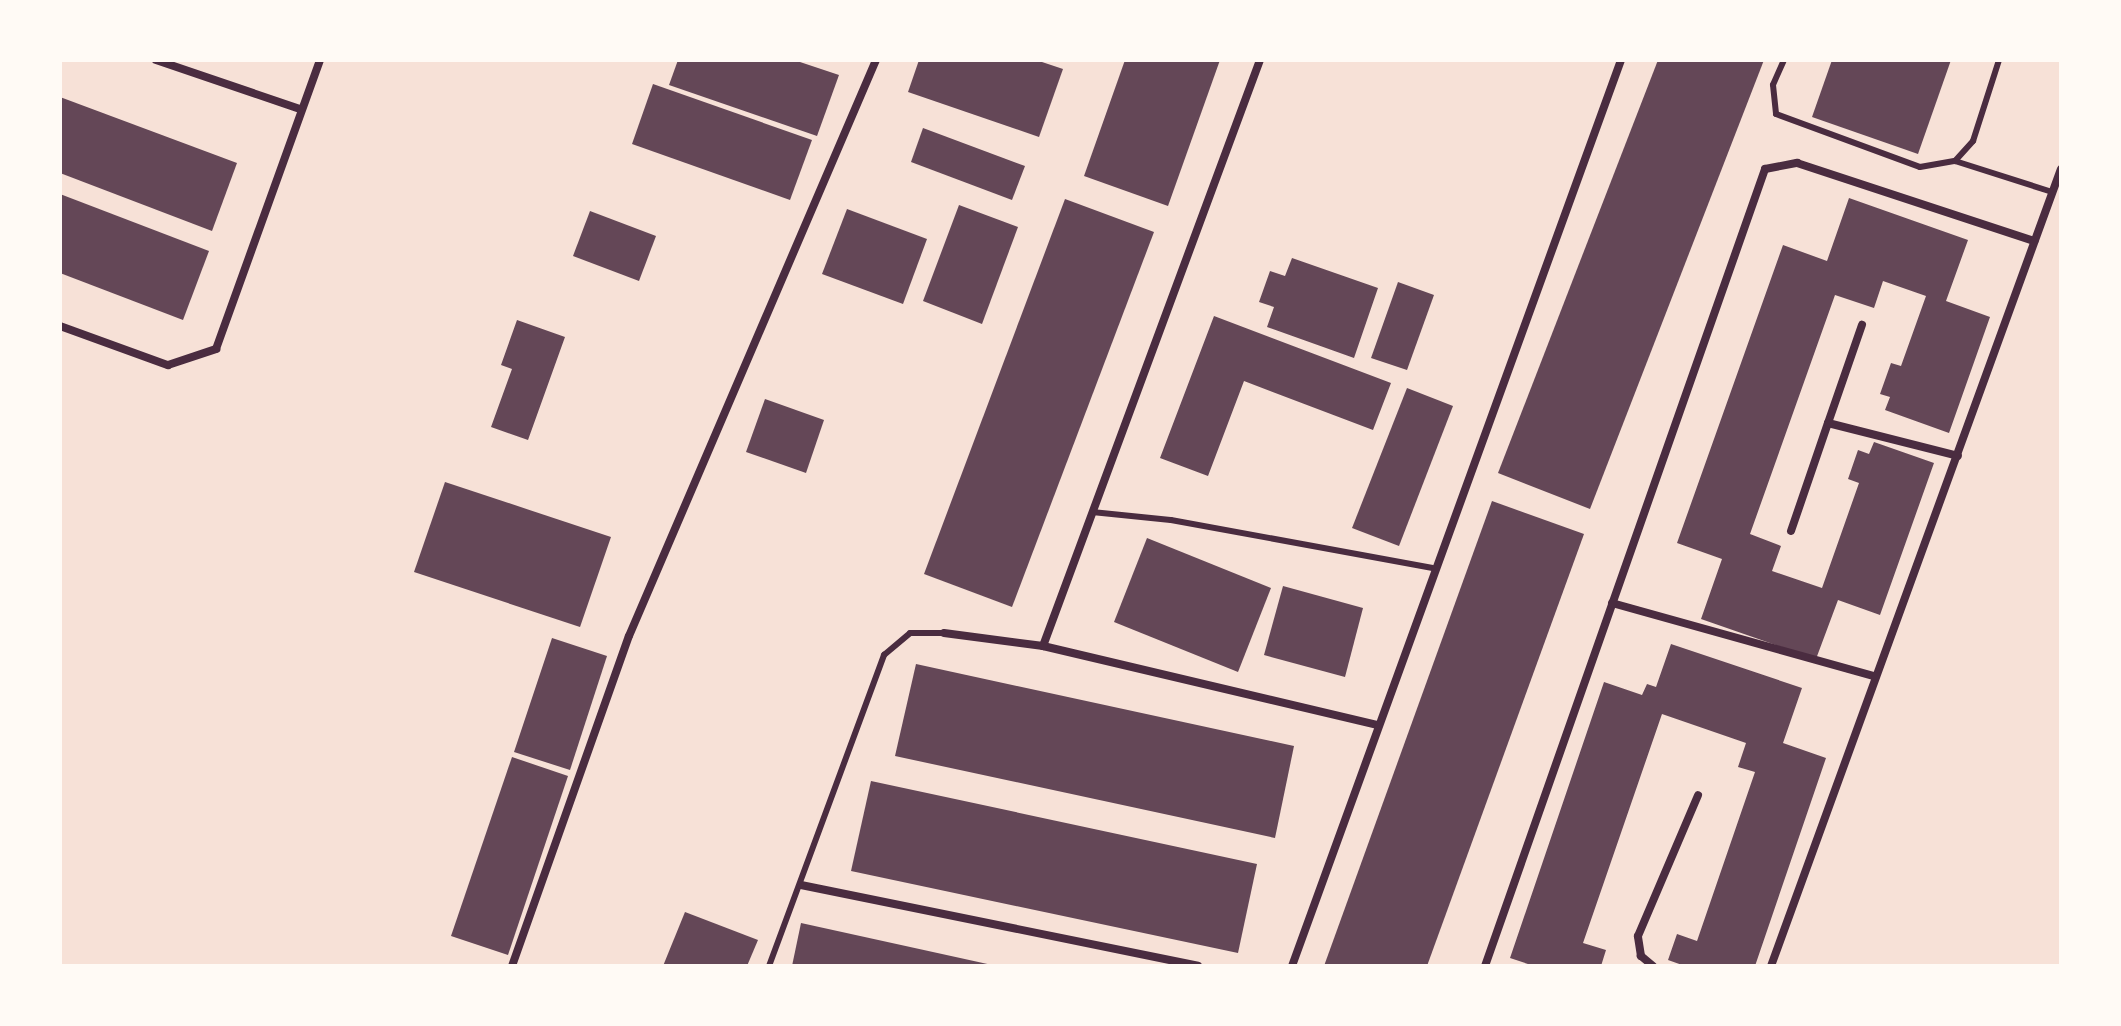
<!DOCTYPE html>
<style>
body{margin:0}
#map{position:relative;width:2121px;height:1026px;overflow:hidden;background:#f7e1d7;font-family:"Zilla Slab",serif}
div>[style]{position:absolute}
.building>*{inset:0;background:#644757}
.service>*{height:6px;margin:-3px;padding:0 3px;transform-origin:3px;border-radius:3px;background:#4a2c40}
.minor>*{height:8px;margin:-4px;padding:0 4px;transform-origin:4px;border-radius:4px;background:#4a2c40}
span{translate:-50% -50%;white-space:nowrap;text-align:center;line-height:1.15;-webkit-text-stroke:8px #fffaf5;paint-order:stroke}
.frame{position:absolute;inset:0;border:62px solid #fffaf5;pointer-events:none}
</style>
<div id="map">
<div class="building">
<div style="clip-path:polygon(678px 60px,794px 60px,839px 75px,817px 136px,669px 85px)"></div>
<div style="clip-path:polygon(919px 60px,1036px 60px,1063px 69px,1039px 137px,908px 92px)"></div>
<div style="clip-path:polygon(1125px 60px,1220px 60px,1168px 206px,1084px 176px)"></div>
<div style="clip-path:polygon(1658px 60px,1764px 60px,1590px 509px,1498px 473px)"></div>
<div style="clip-path:polygon(1832px 60px,1951px 60px,1918px 154px,1812px 117px)"></div>
<div style="clip-path:polygon(653px 84px,812px 140px,790px 200px,632px 144px)"></div>
<div style="clip-path:polygon(60px 97px,237px 163px,212px 231px,60px 173px)"></div>
<div style="clip-path:polygon(923px 128px,1025px 166px,1012px 200px,911px 162px)"></div>
<div style="clip-path:polygon(60px 194px,209px 251px,183px 320px,60px 273px)"></div>
<div style="clip-path:polygon(1849px 198px,1968px 240px,1946px 301px,1990px 317px,1949px 433px,1885px 410px,1890px 397px,1880px 394px,1891px 363px,1901px 366px,1926px 296px,1883px 281px,1874px 308px,1835px 295px,1750px 534px,1781px 546px,1772px 571px,1822px 588px,1859px 483px,1848px 479px,1858px 450px,1869px 454px,1874px 442px,1934px 463px,1880px 615px,1838px 600px,1816px 659px,1701px 619px,1722px 559px,1677px 543px,1783px 245px,1827px 261px)"></div>
<div style="clip-path:polygon(1065px 199px,1154px 232px,1012px 607px,924px 574px)"></div>
<div style="clip-path:polygon(959px 205px,1018px 227px,982px 324px,923px 301px)"></div>
<div style="clip-path:polygon(847px 209px,927px 239px,903px 304px,822px 274px)"></div>
<div style="clip-path:polygon(590px 211px,656px 236px,639px 281px,573px 256px)"></div>
<div style="clip-path:polygon(1292px 258px,1378px 288px,1354px 358px,1267px 327px,1274px 307px,1259px 302px,1270px 271px,1285px 276px)"></div>
<div style="clip-path:polygon(1398px 282px,1434px 295px,1407px 370px,1371px 358px)"></div>
<div style="clip-path:polygon(1214px 316px,1391px 383px,1373px 430px,1244px 381px,1208px 476px,1160px 458px)"></div>
<div style="clip-path:polygon(517px 320px,565px 337px,528px 440px,491px 427px,512px 369px,501px 365px)"></div>
<div style="clip-path:polygon(1407px 388px,1453px 406px,1399px 546px,1352px 528px)"></div>
<div style="clip-path:polygon(765px 399px,824px 420px,806px 473px,746px 452px)"></div>
<div style="clip-path:polygon(445px 482px,611px 537px,580px 627px,414px 572px)"></div>
<div style="clip-path:polygon(1492px 501px,1584px 534px,1427px 966px,1324px 966px)"></div>
<div style="clip-path:polygon(1147px 538px,1271px 588px,1238px 672px,1114px 622px)"></div>
<div style="clip-path:polygon(1283px 586px,1363px 608px,1345px 677px,1264px 655px)"></div>
<div style="clip-path:polygon(552px 638px,607px 656px,570px 770px,514px 752px)"></div>
<div style="clip-path:polygon(1671px 644px,1802px 688px,1783px 743px,1826px 758px,1755px 966px,1685px 966px,1668px 960px,1677px 934px,1697px 941px,1755px 772px,1738px 767px,1746px 743px,1662px 714px,1583px 943px,1606px 950px,1601px 966px,1534px 966px,1510px 958px,1604px 682px,1642px 695px,1647px 684px,1656px 687px)"></div>
<div style="clip-path:polygon(916px 664px,1294px 746px,1275px 838px,895px 756px)"></div>
<div style="clip-path:polygon(512px 757px,568px 776px,508px 955px,451px 936px)"></div>
<div style="clip-path:polygon(871px 781px,1257px 864px,1238px 953px,851px 871px)"></div>
<div style="clip-path:polygon(685px 912px,758px 940px,747px 966px,663px 966px)"></div>
<div style="clip-path:polygon(801px 923px,992px 965px,991px 966px,792px 966px)"></div>
</div>
<div class="service">
<div style="left:1784px;top:60px;width:27px;rotate:114deg"></div>
<div style="left:1773px;top:85px;width:29px;rotate:84deg"></div>
<div style="left:1776px;top:114px;width:153px;rotate:20.2deg"></div>
<div style="left:1920px;top:167px;width:36px;rotate:-10deg"></div>
<div style="left:1955px;top:161px;width:27px;rotate:-48deg"></div>
<div style="left:1973px;top:141px;width:85px;rotate:-72.2deg"></div>
<div style="left:1955px;top:161px;width:102px;rotate:17.7deg"></div>
<div style="left:1092px;top:512px;width:79px;rotate:5.8deg"></div>
<div style="left:1171px;top:520px;width:266px;rotate:10.4deg"></div>
<div style="left:769px;top:966px;width:332px;rotate:-69.7deg"></div>
<div style="left:884px;top:655px;width:34px;rotate:-40deg"></div>
<div style="left:910px;top:633px;width:34px"></div>
</div>
<div class="minor">
<div style="left:156px;top:60px;width:152px;rotate:18.8deg"></div>
<div style="left:60px;top:326px;width:115px;rotate:19.9deg"></div>
<div style="left:168px;top:365px;width:51px;rotate:-18.4deg"></div>
<div style="left:216px;top:349px;width:307px;rotate:-70.2deg"></div>
<div style="left:1828px;top:423px;width:104px;rotate:-70.9deg"></div>
<div style="left:1791px;top:531px;width:114px;rotate:-71.1deg"></div>
<div style="left:1828px;top:423px;width:134px;rotate:14.2deg"></div>
<div style="left:1612px;top:603px;width:272px;rotate:15.6deg"></div>
<div style="left:944px;top:633px;width:100px;rotate:7.5deg"></div>
<div style="left:1043px;top:646px;width:342px;rotate:13.3deg"></div>
<div style="left:1043px;top:646px;width:625px;rotate:-69.68deg"></div>
<div style="left:801px;top:885px;width:405px;rotate:11.5deg"></div>
<div style="left:512px;top:966px;width:350px;rotate:-70.5deg"></div>
<div style="left:629px;top:636px;width:627px;rotate:-66.79deg"></div>
<div style="left:1292px;top:966px;width:964px;rotate:-70.04deg"></div>
<div style="left:1485px;top:966px;width:845px;rotate:-70.64deg"></div>
<div style="left:1765px;top:169px;width:33px;rotate:-11deg"></div>
<div style="left:1797px;top:163px;width:250px;rotate:18.2deg"></div>
<div style="left:1653px;top:966px;width:16px;rotate:-140deg"></div>
<div style="left:1641px;top:956px;width:20px;rotate:-99deg"></div>
<div style="left:1638px;top:936px;width:153px;rotate:-66.9deg"></div>
<div style="left:1771px;top:966px;width:848px;rotate:-70.01deg"></div>
</div>
<div class="frame"></div>
</div>
